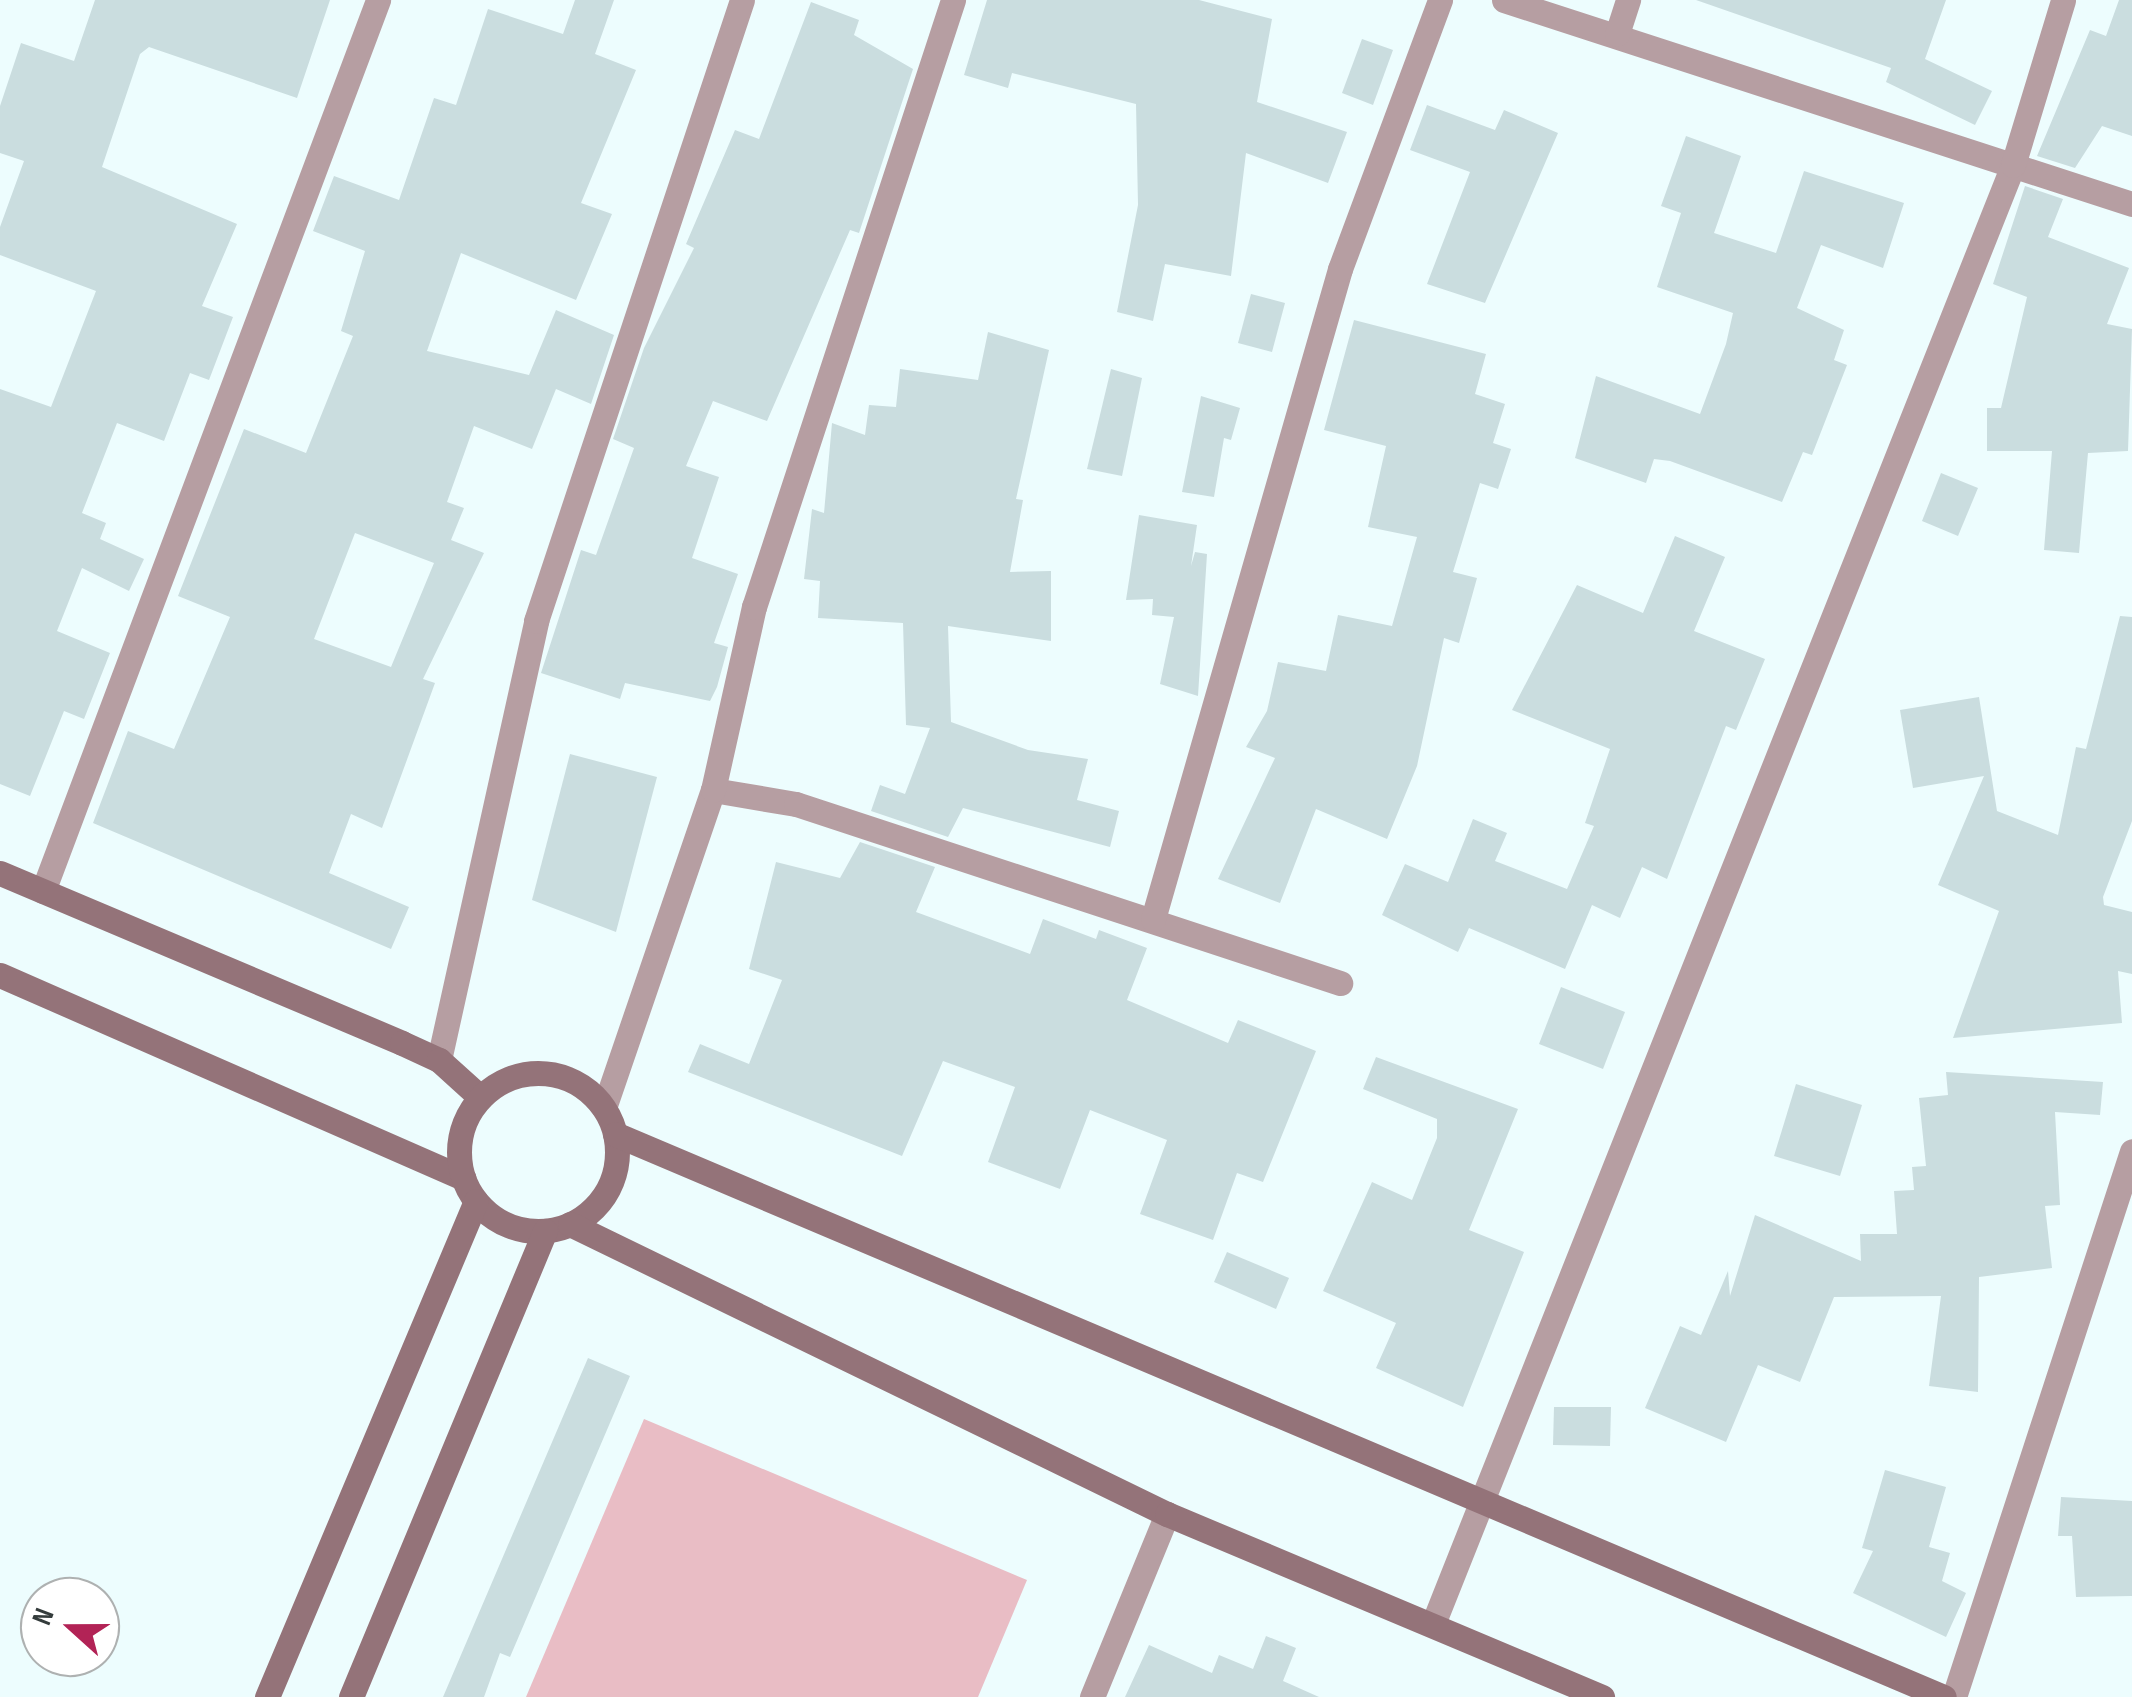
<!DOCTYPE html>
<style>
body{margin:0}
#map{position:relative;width:2132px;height:1697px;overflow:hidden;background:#edfdfe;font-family:"Sofia Sans Condensed",sans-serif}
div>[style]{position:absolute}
.green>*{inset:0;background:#e9bdc5}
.building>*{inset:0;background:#cadddf}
.street>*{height:25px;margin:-12.5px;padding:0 12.5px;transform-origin:12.5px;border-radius:12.5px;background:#b69ea2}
.secondary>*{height:25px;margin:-12.5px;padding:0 12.5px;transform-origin:12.5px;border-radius:12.5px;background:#947379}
.secondary>.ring{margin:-12.5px;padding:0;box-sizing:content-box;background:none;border:25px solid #947379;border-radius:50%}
span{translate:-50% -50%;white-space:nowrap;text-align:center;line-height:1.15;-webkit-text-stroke:9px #fff;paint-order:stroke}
.north{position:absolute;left:20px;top:1577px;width:100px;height:100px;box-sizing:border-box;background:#fff;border:2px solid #aeb1b1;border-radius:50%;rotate:291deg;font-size:28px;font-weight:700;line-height:40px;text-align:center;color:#343c3c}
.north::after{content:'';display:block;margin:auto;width:35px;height:45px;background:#b22356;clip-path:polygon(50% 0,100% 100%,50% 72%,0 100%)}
</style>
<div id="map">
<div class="green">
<div style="clip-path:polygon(644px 1419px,1027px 1580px,978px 1697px,526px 1697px)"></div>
</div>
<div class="building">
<div style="clip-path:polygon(95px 0,330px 0,297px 98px,149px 47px,140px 54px,102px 167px,237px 224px,202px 306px,233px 317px,209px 380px,190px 373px,164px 441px,117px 423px,82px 513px,106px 523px,100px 539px,144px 559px,129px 591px,82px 568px,57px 631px,110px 653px,84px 719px,64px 711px,30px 796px,0 784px,0 389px,51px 407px,96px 291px,0 255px,0 227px,24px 161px,0 153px,0 106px,21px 43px,74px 61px)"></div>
<div style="clip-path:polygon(evenodd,575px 0,614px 0,595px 54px,636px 70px,581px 203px,612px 214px,576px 300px,461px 253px,427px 351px,529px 375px,556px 310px,614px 335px,591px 404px,556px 389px,532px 449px,474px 426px,447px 502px,464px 508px,451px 540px,484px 553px,423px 679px,435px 683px,382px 828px,351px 814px,329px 873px,409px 907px,391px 949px,93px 823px,128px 731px,174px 749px,230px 617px,178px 596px,244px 429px,306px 453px,353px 336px,341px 331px,365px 251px,313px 231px,334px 176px,399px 200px,434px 98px,456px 105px,488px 9px,563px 34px,575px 0,355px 533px,434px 563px,391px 667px,314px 639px,355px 533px)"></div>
<div style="clip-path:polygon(987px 0,1199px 0,1272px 19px,1257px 102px,1347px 132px,1328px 183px,1246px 153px,1231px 276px,1165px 264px,1153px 321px,1117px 312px,1138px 205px,1136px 104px,1012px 73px,1008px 88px,964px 75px)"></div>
<div style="clip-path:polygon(1696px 0,1946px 0,1925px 59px,1992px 91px,1975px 125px,1886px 82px,1891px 68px)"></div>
<div style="clip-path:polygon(2119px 0,2132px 0,2132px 136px,2102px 126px,2075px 168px,2037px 156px,2090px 30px,2106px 36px)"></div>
<div style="clip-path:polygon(811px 2px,859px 20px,854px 35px,913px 69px,859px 233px,850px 230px,767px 421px,713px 401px,686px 466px,719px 477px,692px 558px,738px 574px,714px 643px,728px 647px,717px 687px,710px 701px,625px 683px,620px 699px,541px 673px,581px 550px,596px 555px,634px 448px,613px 439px,644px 348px,694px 248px,686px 244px,735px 130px,759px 139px)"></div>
<div style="clip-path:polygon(1362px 39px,1393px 50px,1373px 105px,1342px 93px)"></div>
<div style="clip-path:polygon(1427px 105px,1495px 130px,1504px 110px,1558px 133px,1485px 303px,1427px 284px,1470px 172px,1410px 150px)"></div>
<div style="clip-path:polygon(1686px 136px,1741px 156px,1714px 233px,1776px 253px,1804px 171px,1904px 203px,1883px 268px,1821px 245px,1797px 308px,1844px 330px,1834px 360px,1847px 365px,1812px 455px,1803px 452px,1782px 502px,1670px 461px,1654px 459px,1646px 483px,1575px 458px,1596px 376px,1700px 414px,1726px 344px,1733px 313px,1657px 287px,1681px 213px,1661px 206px)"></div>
<div style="clip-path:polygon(2025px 186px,2063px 199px,2048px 237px,2129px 268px,2107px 324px,2132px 329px,2128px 451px,2088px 453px,2079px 553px,2044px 550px,2052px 451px,1987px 451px,1987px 408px,2001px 408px,2027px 297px,1993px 284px)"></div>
<div style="clip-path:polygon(1251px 294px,1285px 303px,1272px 352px,1238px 343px)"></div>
<div style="clip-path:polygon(1354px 320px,1486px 354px,1475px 394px,1505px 404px,1493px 443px,1511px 449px,1498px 489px,1480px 483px,1453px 572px,1477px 578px,1459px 643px,1444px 638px,1417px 766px,1387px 839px,1316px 809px,1280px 903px,1218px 879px,1275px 758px,1246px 747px,1267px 711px,1278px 662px,1326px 671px,1338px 615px,1392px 626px,1417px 537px,1368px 527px,1386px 446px,1324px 430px)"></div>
<div style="clip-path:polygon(988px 332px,1049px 350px,1016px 499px,1023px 500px,1010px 572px,1051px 571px,1051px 641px,948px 626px,951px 722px,1028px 750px,1088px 759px,1077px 800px,1119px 811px,1110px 847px,963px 808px,948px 837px,871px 811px,880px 785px,905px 794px,930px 728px,906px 725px,903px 623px,818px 618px,820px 581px,804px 579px,812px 509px,824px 513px,832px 423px,865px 435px,869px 405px,896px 407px,900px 369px,978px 380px)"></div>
<div style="clip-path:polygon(1111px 369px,1142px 378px,1122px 476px,1087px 469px)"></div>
<div style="clip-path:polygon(1201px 396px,1240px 408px,1231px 440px,1224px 438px,1214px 497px,1182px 492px)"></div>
<div style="clip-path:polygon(1941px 473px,1978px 488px,1958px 536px,1922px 521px)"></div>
<div style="clip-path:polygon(1139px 515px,1197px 525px,1191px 566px,1195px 552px,1207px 554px,1198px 696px,1160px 684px,1174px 617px,1152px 615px,1153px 599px,1126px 600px)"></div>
<div style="clip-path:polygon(1675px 536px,1725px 557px,1694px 631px,1765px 659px,1736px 730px,1726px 726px,1667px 879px,1642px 867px,1620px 918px,1592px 905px,1565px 969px,1469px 928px,1458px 952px,1382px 915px,1405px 864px,1448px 882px,1473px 819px,1507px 833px,1495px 861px,1567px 889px,1594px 826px,1585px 823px,1610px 749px,1512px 710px,1577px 585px,1643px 613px)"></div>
<div style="clip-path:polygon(2120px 616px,2132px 617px,2132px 821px,2103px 897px,2104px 905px,2132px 912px,2132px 974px,2118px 971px,2122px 1023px,1953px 1038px,1999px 911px,1938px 885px,1984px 776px,1913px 788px,1900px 710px,1979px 697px,1997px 811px,2058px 835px,2076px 747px,2086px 749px)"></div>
<div style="clip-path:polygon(570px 754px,657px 777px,616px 932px,532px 900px)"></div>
<div style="clip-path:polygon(860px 842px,935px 867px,916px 912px,1030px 954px,1043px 919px,1096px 939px,1099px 930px,1147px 948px,1127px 1000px,1228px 1043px,1238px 1020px,1316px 1051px,1263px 1182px,1237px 1173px,1213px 1240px,1140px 1214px,1167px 1140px,1090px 1110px,1060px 1189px,988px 1162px,1015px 1087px,943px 1061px,902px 1156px,688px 1072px,700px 1044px,749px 1064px,782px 980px,749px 969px,776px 862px,840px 878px)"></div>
<div style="clip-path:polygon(1561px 987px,1625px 1012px,1603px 1069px,1539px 1044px)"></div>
<div style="clip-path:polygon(1376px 1057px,1518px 1109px,1469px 1230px,1524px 1252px,1463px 1407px,1376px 1368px,1396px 1323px,1323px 1291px,1372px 1182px,1412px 1200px,1437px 1138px,1437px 1119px,1363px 1089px)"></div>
<div style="clip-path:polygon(1946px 1072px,2103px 1082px,2100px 1115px,2055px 1112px,2060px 1205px,2045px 1206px,2052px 1268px,1979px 1277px,1978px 1392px,1929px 1386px,1941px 1296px,1834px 1297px,1800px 1382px,1758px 1365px,1726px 1442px,1645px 1408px,1680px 1326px,1701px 1335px,1728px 1271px,1730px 1296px,1755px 1215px,1861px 1261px,1860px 1234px,1897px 1234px,1894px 1191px,1914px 1190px,1912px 1167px,1926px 1166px,1919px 1098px,1948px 1095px)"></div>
<div style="clip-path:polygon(1796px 1084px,1862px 1105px,1840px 1176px,1774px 1156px)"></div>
<div style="clip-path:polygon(1227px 1252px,1289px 1278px,1276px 1309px,1214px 1282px)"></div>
<div style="clip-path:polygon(588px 1358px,630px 1376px,510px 1657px,500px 1653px,484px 1697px,443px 1697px)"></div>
<div style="clip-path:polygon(1554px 1407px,1611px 1407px,1610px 1446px,1553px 1445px)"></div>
<div style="clip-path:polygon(1885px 1470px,1946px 1487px,1929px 1547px,1950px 1553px,1942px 1581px,1966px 1593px,1946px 1637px,1853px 1593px,1873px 1551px,1862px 1548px)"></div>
<div style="clip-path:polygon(2061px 1497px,2132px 1501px,2132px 1596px,2076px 1597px,2072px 1536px,2058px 1536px)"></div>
<div style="clip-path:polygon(1266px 1636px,1296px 1648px,1283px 1681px,1319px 1697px,1125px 1697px,1149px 1645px,1212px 1673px,1219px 1655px,1253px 1669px)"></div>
</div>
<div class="street">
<div style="left:1504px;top:0;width:660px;rotate:18deg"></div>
<div style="left:1617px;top:34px;width:36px;rotate:-72deg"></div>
<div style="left:713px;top:790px;width:84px;rotate:9.6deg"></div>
<div style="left:796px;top:804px;width:573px;rotate:18.21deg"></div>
<div style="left:43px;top:891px;width:952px;rotate:-69.39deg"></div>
<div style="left:1153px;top:919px;width:676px;rotate:-73.95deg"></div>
<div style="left:1340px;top:269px;width:287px;rotate:-69.6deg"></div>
<div style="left:439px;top:1060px;width:450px;rotate:-77.5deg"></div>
<div style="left:536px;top:621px;width:654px;rotate:-71.65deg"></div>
<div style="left:604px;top:1108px;width:336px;rotate:-71.1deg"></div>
<div style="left:713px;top:790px;width:188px;rotate:-77.4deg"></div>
<div style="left:754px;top:607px;width:639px;rotate:-71.85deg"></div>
<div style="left:1433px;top:1624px;width:1570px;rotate:-68.32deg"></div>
<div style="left:2013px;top:165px;width:172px;rotate:-73.1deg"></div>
<div style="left:1092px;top:1697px;width:198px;rotate:-67.7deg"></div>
<div style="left:1954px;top:1697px;width:574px;rotate:-71.94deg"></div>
</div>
<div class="secondary">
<div style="left:0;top:873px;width:436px;rotate:22.9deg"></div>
<div style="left:402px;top:1043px;width:41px;rotate:24.7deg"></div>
<div style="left:439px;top:1060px;width:55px;rotate:42.1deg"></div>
<div style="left:0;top:975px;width:506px;rotate:23.67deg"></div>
<div class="ring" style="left:459px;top:1073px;width:133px;height:133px"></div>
<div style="left:615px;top:1134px;width:1443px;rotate:22.96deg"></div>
<div style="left:570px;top:1224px;width:664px;rotate:25.91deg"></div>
<div style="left:1167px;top:1514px;width:472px;rotate:22.8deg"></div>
<div style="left:267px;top:1697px;width:538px;rotate:-67.15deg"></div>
<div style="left:351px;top:1697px;width:505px;rotate:-67.4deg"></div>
</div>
<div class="north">N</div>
</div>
